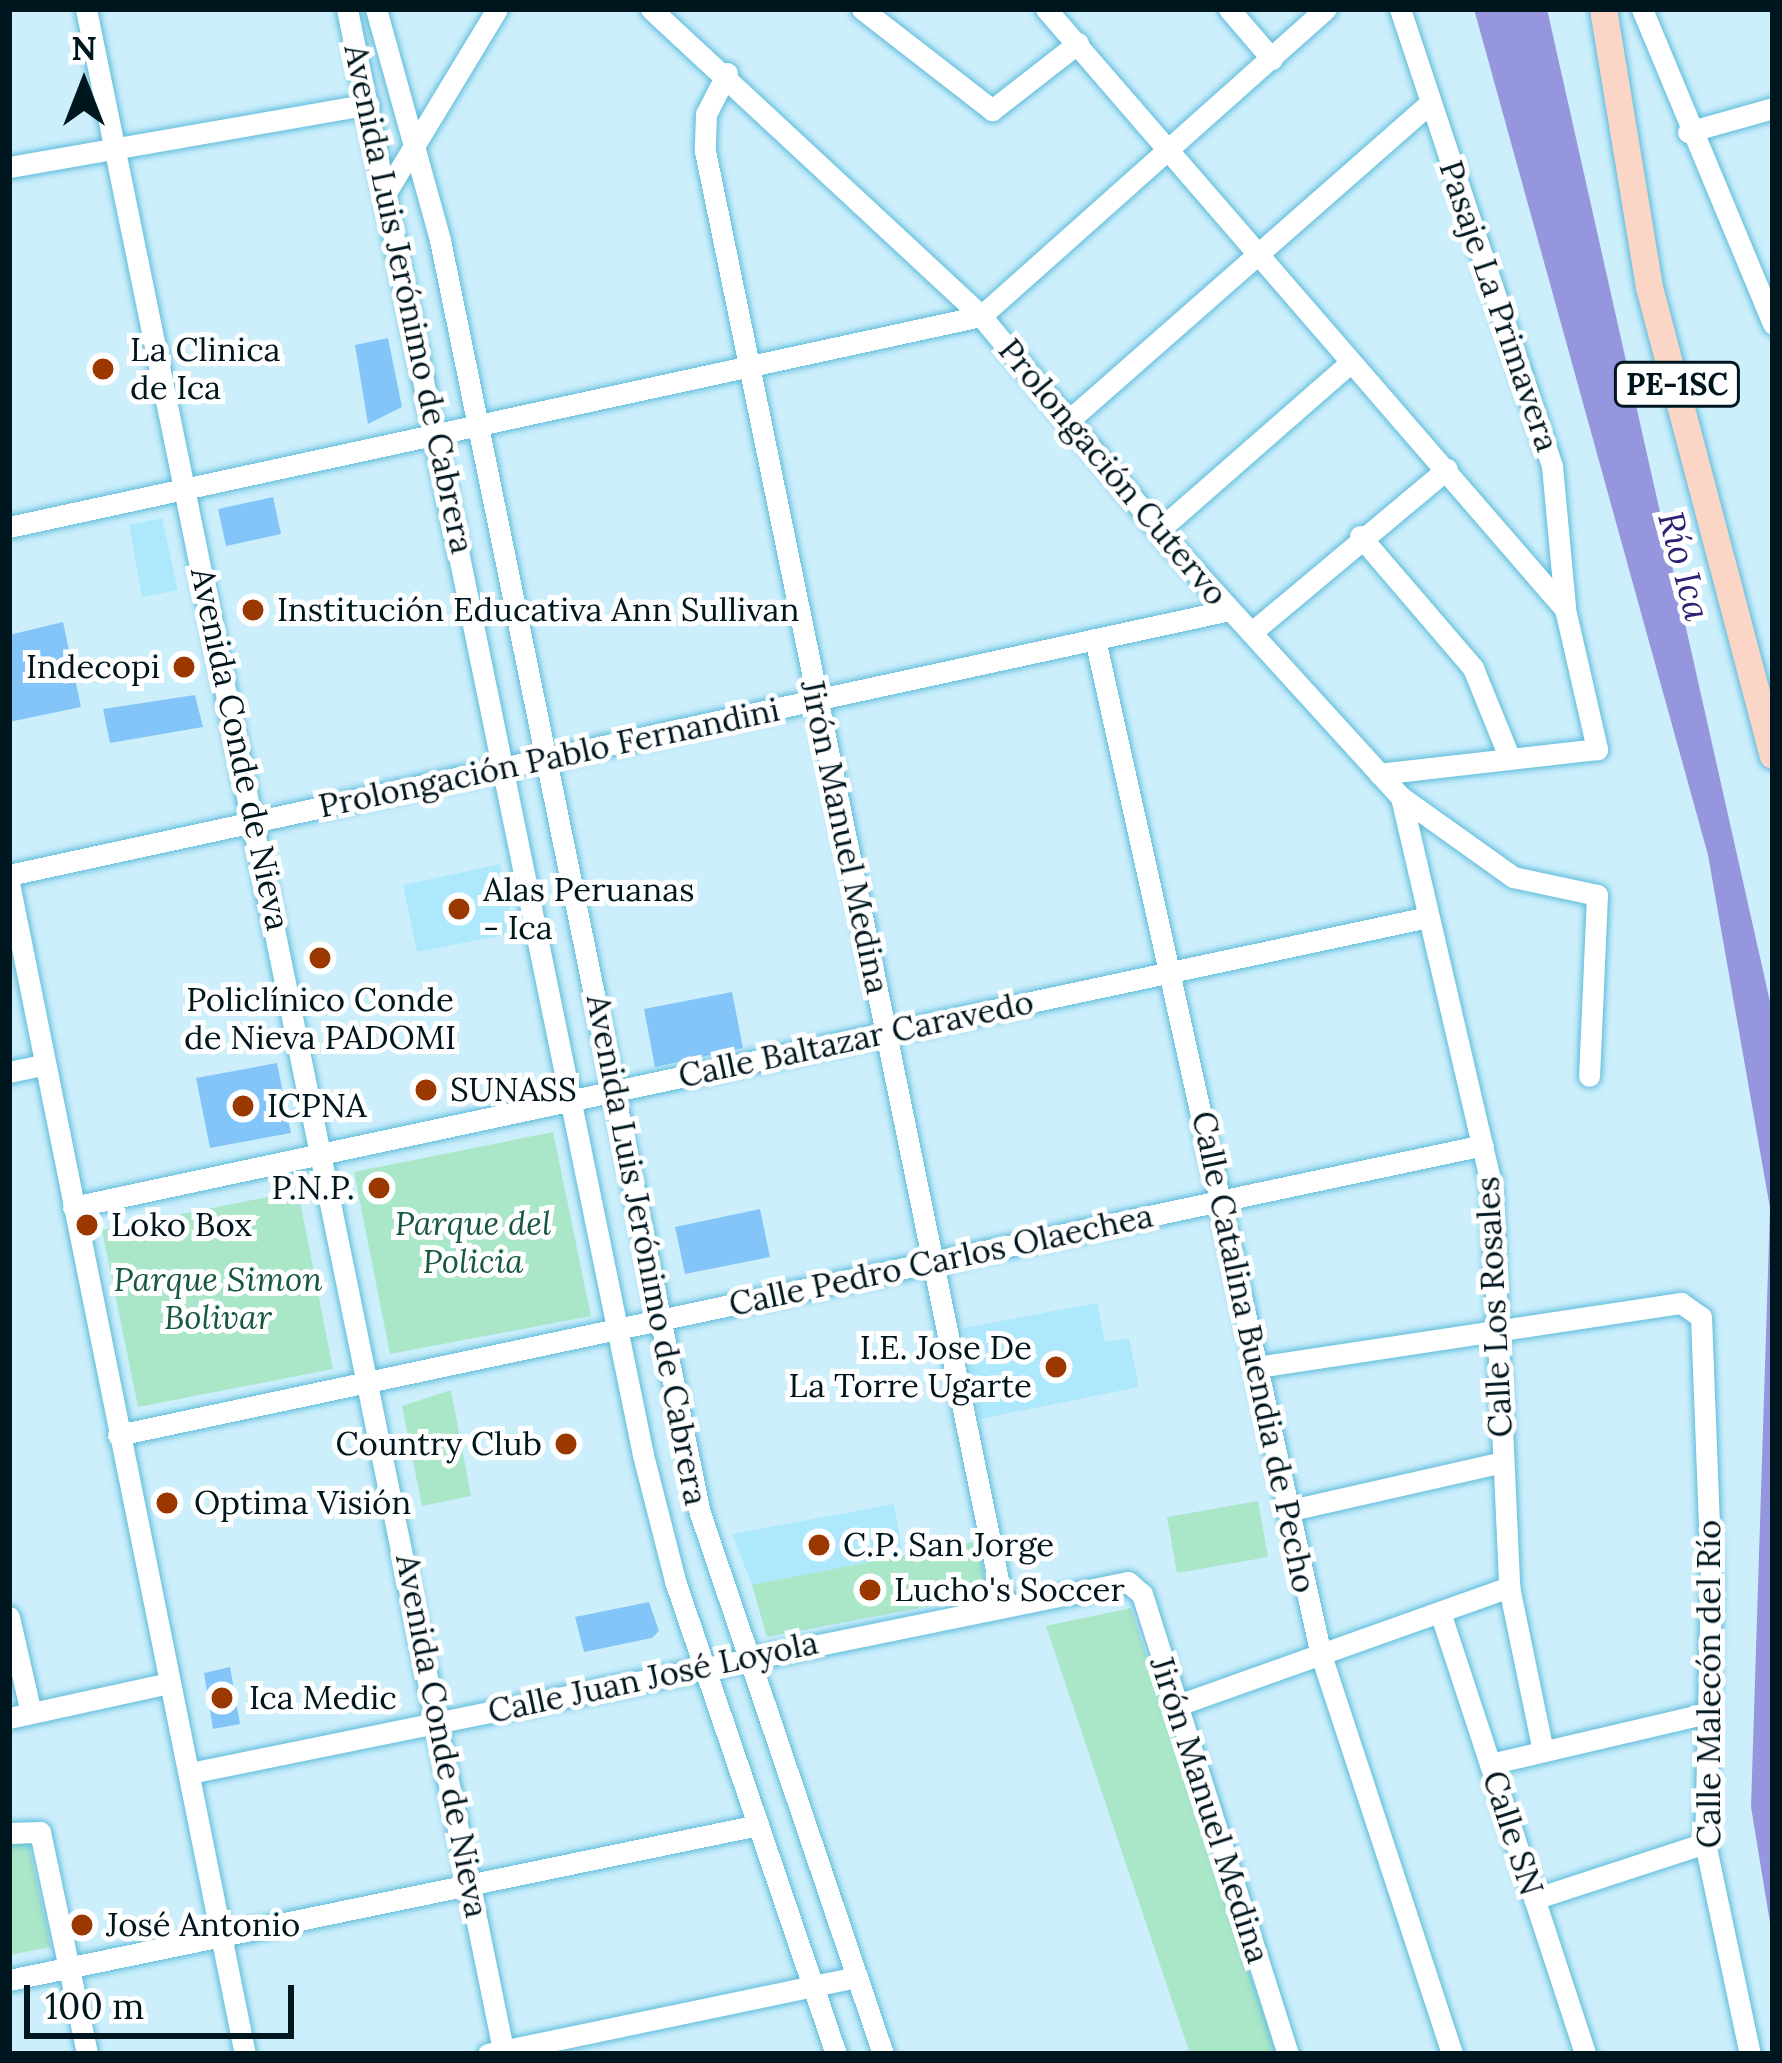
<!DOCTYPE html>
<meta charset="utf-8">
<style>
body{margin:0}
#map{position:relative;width:1782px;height:2063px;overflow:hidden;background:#cdeffc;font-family:Lora,serif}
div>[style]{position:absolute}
.built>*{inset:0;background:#aee8fd}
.green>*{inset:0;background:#aae6c8}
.water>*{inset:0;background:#9596dd}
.building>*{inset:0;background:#83c5f8}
.roads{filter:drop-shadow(0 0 3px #5ebbda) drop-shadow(0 0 3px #5ebbda)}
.minor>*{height:21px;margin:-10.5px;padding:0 10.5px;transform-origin:10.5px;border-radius:10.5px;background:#fff}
.major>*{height:27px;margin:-13.5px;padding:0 13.5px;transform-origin:13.5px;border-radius:13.5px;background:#fbd5c6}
.dots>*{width:33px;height:33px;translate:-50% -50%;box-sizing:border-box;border:6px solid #fff;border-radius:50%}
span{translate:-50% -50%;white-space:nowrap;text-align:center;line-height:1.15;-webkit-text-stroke:10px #fff;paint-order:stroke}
.shield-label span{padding:3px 9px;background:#fff;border:3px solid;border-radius:9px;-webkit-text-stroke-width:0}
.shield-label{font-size:30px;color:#00161f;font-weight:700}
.street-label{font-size:33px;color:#00161f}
.poi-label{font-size:33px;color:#00161f}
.left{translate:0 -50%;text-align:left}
.right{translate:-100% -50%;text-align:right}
.park-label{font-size:33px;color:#17593f;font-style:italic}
.water-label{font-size:36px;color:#2c2172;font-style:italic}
.frame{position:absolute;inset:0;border:12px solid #00161f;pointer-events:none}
.north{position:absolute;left:24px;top:24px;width:120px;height:120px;-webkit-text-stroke:9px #fff;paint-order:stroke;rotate:0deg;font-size:33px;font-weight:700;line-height:48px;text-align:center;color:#00161f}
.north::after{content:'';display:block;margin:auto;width:42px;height:54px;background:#00161f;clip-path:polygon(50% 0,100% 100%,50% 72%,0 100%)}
.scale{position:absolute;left:24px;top:1985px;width:270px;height:54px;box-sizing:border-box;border:6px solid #00161f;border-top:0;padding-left:15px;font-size:36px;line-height:42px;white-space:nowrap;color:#00161f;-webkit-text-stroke:9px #fff;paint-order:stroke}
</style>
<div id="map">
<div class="built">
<div style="clip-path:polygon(162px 518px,178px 590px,142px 597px,129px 525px)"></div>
<div style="clip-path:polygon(500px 864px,514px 933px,417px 952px,403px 885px)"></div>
<div style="clip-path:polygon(1097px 1303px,1105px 1342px,1129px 1338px,1139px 1387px,980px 1419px,963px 1328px)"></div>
<div style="clip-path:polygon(894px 1504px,903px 1556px,752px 1585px,732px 1534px)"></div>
</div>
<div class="green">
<div style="clip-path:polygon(553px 1132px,591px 1316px,390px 1354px,354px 1172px)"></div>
<div style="clip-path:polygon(298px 1191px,333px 1369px,138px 1407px,102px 1230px)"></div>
<div style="clip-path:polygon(451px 1390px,471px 1496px,422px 1506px,402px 1406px)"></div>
<div style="clip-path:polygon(1258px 1501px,1268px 1557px,1177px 1573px,1167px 1517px)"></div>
<div style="clip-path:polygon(978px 1541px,988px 1595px,767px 1637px,752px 1585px)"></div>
<div style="clip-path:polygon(1131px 1608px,1276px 2054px,1190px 2054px,1046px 1626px)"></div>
<div style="clip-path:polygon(28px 1841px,51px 1947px,9px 1955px,9px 1846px)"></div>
</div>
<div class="water">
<div style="clip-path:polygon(1474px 9px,1547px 9px,1773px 1015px,1773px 1941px,1751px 1807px,1770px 1208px,1708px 855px)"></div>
</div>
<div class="building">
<div style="clip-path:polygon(388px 338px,402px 407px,368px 424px,355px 345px)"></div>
<div style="clip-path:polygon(273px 497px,281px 534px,226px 546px,218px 509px)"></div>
<div style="clip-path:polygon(63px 622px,81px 707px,9px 722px,9px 635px)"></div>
<div style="clip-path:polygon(195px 695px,203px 727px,110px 743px,103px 709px)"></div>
<div style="clip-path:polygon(732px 992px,743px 1048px,655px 1067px,644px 1009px)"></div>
<div style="clip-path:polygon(277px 1063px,291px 1133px,210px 1148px,196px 1078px)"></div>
<div style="clip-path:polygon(760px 1209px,770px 1257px,685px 1274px,675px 1227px)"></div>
<div style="clip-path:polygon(649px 1602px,659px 1631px,652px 1638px,584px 1652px,575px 1617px)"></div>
<div style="clip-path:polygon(230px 1667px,240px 1724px,213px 1729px,204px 1673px)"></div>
</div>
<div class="roads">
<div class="minor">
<div style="left:86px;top:9px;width:2087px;rotate:78.45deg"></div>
<div style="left:347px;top:9px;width:1476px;rotate:78.43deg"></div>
<div style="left:643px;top:1455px;width:130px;rotate:75.7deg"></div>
<div style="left:675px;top:1581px;width:500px;rotate:71.2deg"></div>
<div style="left:376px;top:9px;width:240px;rotate:74.5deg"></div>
<div style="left:440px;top:240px;width:1299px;rotate:78.46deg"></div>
<div style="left:700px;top:1513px;width:571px;rotate:71.31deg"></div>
<div style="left:651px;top:9px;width:451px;rotate:42.9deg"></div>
<div style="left:981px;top:316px;width:305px;rotate:50.2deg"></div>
<div style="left:1176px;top:550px;width:334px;rotate:47.7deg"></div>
<div style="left:1401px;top:797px;width:138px;rotate:35.5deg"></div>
<div style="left:1513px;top:877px;width:86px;rotate:12.1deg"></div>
<div style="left:1597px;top:895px;width:181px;rotate:92.5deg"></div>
<div style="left:862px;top:9px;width:165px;rotate:37.8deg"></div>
<div style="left:992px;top:110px;width:109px;rotate:-37.9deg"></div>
<div style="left:1046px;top:9px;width:793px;rotate:49.14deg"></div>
<div style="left:1565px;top:609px;width:144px;rotate:77.1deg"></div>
<div style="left:1597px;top:749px;width:219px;rotate:173.5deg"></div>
<div style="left:1229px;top:9px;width:66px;rotate:49.3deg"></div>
<div style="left:1400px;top:9px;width:482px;rotate:71.6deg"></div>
<div style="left:1552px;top:466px;width:142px;rotate:84.7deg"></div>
<div style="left:1642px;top:9px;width:341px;rotate:67.4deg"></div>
<div style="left:727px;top:73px;width:46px;rotate:117.1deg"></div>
<div style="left:706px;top:114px;width:37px;rotate:92deg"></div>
<div style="left:705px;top:151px;width:1483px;rotate:78.41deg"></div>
<div style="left:1688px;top:132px;width:88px;rotate:-15.8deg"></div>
<div style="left:9px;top:167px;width:365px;rotate:-9.9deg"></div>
<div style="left:388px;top:189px;width:210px;rotate:-58.8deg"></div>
<div style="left:1068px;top:421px;width:482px;rotate:-41.3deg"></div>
<div style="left:9px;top:527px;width:995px;rotate:-12.25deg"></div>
<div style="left:981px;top:316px;width:462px;rotate:-41.7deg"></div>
<div style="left:1159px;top:530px;width:255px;rotate:-41.2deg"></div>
<div style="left:1360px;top:536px;width:174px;rotate:49.4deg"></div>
<div style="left:1473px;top:668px;width:98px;rotate:67.9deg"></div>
<div style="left:1252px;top:632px;width:254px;rotate:-39.9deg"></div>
<div style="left:1095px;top:639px;width:1041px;rotate:77.46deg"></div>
<div style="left:1321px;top:1655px;width:420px;rotate:71.8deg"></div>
<div style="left:1401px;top:797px;width:398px;rotate:76.9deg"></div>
<div style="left:1491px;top:1185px;width:402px;rotate:87.4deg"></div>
<div style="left:1509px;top:1587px;width:167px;rotate:78.3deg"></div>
<div style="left:9px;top:875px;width:1249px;rotate:-12.25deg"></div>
<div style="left:9px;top:883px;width:1195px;rotate:78.61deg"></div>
<div style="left:9px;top:1072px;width:35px;rotate:-12deg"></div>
<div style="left:73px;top:1207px;width:1386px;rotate:-12.08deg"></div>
<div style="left:1257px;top:1367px;width:429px;rotate:-8.6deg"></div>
<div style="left:1681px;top:1303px;width:24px;rotate:35deg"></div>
<div style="left:1701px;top:1317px;width:266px;rotate:87.8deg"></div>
<div style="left:1711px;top:1583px;width:260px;rotate:91.3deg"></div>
<div style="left:1705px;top:1843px;width:216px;rotate:78deg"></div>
<div style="left:118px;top:1435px;width:1395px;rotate:-11.99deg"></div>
<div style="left:1287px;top:1511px;width:221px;rotate:-12.8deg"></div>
<div style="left:1440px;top:1612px;width:465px;rotate:71.8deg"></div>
<div style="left:9px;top:1617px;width:98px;rotate:77.1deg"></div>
<div style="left:1175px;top:1706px;width:355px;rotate:-19.6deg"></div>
<div style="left:9px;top:1718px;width:165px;rotate:-12.3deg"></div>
<div style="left:1490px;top:1764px;width:220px;rotate:-13.2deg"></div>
<div style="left:190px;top:1773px;width:957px;rotate:-11.51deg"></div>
<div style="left:1128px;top:1582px;width:18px;rotate:41deg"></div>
<div style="left:1142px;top:1594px;width:483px;rotate:72.4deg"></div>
<div style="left:9px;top:1833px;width:31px;rotate:-2deg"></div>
<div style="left:40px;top:1832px;width:227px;rotate:78deg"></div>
<div style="left:1534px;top:1899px;width:180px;rotate:-18.1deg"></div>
<div style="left:9px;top:1980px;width:765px;rotate:-11.69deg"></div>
<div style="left:488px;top:2054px;width:377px;rotate:-11.8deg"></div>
</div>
<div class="major">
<div style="left:1603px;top:9px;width:282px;rotate:80.6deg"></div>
<div style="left:1649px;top:287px;width:484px;rotate:75.2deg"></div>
</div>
</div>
<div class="dots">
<div style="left:103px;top:369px;background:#9b3800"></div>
<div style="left:253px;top:610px;background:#9b3800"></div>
<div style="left:184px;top:667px;background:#9b3800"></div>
<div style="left:459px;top:909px;background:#9b3800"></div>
<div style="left:320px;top:958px;background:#9b3800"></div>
<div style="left:426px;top:1090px;background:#9b3800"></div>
<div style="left:243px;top:1106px;background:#9b3800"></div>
<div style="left:379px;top:1188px;background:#9b3800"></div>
<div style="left:87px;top:1225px;background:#9b3800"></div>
<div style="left:1056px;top:1367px;background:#9b3800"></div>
<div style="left:566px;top:1444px;background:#9b3800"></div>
<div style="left:167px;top:1503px;background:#9b3800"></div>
<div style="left:819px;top:1545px;background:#9b3800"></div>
<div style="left:870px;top:1590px;background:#9b3800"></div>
<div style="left:222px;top:1698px;background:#9b3800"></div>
<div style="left:82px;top:1925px;background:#9b3800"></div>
</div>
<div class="shield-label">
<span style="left:1677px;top:384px">PE-1SC</span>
</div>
<div class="street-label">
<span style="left:409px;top:299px;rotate:78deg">Avenida Luis Jerónimo de Cabrera</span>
<span style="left:1499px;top:306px;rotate:71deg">Pasaje La Primavera</span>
<span style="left:1113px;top:472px;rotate:50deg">Prolongación Cutervo</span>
<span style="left:240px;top:749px;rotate:78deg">Avenida Conde de Nieva</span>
<span style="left:549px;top:758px;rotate:-12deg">Prolongación Pablo Fernandini</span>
<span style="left:845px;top:837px;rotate:78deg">Jirón Manuel Medina</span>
<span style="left:856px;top:1039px;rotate:-12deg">Calle Baltazar Caravedo</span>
<span style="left:647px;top:1250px;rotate:79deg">Avenida Luis Jerónimo de Cabrera</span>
<span style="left:941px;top:1260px;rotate:-12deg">Calle Pedro Carlos Olaechea</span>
<span style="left:1494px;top:1307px;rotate:-93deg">Calle Los Rosales</span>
<span style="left:1254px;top:1352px;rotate:78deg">Calle Catalina Buendia de Pecho</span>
<span style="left:653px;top:1677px;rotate:-12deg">Calle Juan José Loyola</span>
<span style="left:1709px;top:1684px;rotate:-90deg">Calle Malecón del Río</span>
<span style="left:442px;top:1736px;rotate:79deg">Avenida Conde de Nieva</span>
<span style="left:1210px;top:1810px;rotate:72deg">Jirón Manuel Medina</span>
<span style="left:1513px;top:1833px;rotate:72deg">Calle SN</span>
</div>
<div class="poi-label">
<span class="left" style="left:130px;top:369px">La Clinica<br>de Ica</span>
<span class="left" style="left:277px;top:610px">Institución Educativa Ann Sullivan</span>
<span class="right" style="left:160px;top:667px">Indecopi</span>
<span class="left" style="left:483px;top:909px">Alas Peruanas<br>- Ica</span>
<span style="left:320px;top:1019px">Policlínico Conde<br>de Nieva PADOMI</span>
<span class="left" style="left:450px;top:1090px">SUNASS</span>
<span class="left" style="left:267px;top:1106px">ICPNA</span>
<span class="right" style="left:355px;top:1188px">P.N.P.</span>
<span class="left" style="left:111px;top:1225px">Loko Box</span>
<span class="right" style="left:1032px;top:1367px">I.E. Jose De<br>La Torre Ugarte</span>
<span class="right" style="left:542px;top:1444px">Country Club</span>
<span class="left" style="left:194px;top:1503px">Optima Visión</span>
<span class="left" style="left:843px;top:1545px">C.P. San Jorge</span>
<span class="left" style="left:894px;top:1590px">Lucho's Soccer</span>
<span class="left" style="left:249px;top:1698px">Ica Medic</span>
<span class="left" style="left:106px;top:1925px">José Antonio</span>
</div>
<div class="park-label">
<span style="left:473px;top:1243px">Parque del<br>Policia</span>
<span style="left:218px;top:1299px">Parque Simon<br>Bolivar</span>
</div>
<div class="water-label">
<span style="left:1684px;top:566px;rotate:75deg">Río Ica</span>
</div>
<div class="frame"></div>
<div class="north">N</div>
<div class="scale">100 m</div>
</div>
